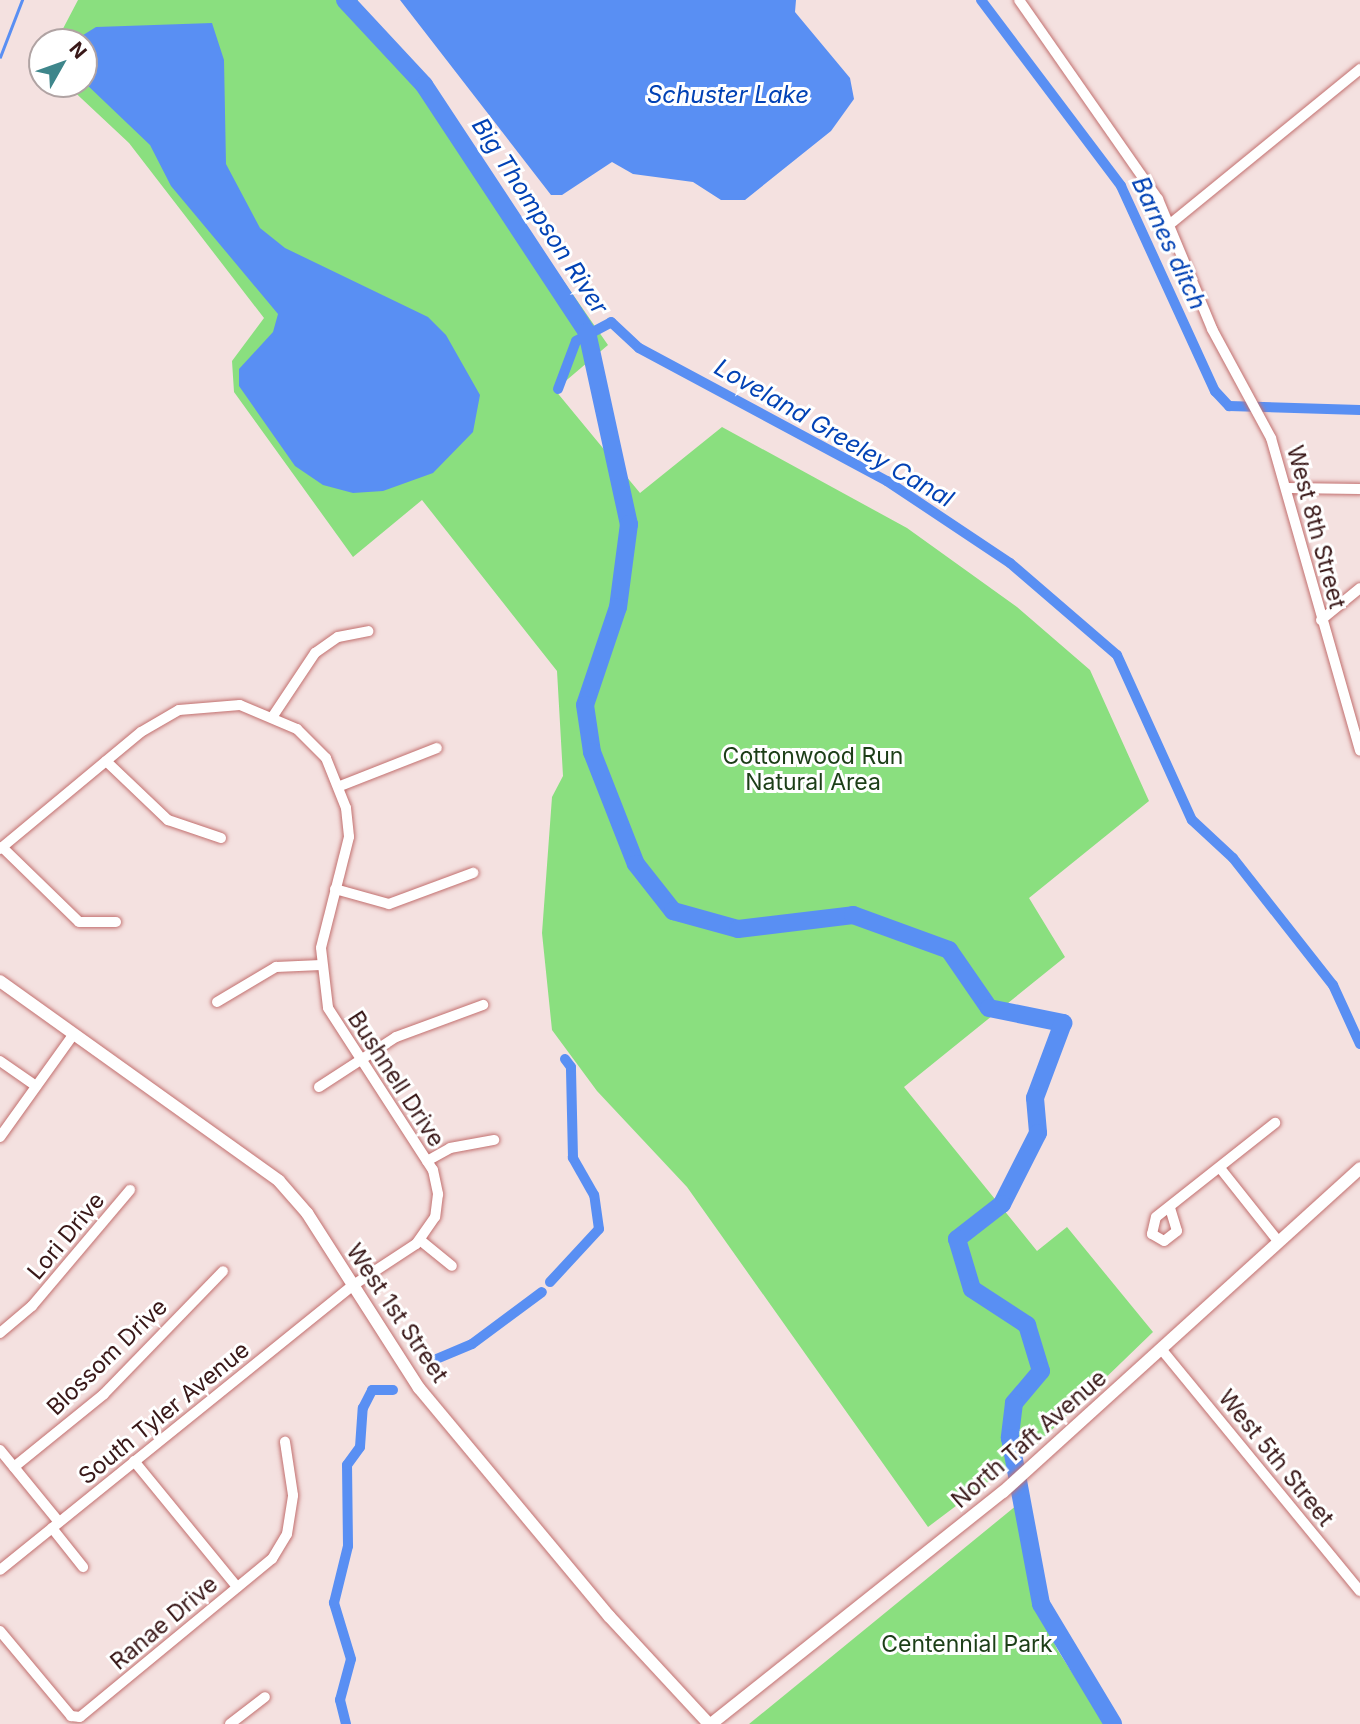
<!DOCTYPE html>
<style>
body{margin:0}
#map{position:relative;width:1360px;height:1724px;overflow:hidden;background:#f4e1e0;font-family:Inter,sans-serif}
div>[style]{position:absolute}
.green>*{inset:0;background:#8adf7f}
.water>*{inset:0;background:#598ff3}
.stream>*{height:2.5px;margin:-1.25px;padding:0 1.25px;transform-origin:1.25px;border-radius:1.25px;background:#598ff3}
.canal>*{height:10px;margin:-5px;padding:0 5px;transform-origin:5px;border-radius:5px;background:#598ff3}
.river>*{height:18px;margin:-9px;padding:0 9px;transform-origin:9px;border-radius:9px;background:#598ff3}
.roads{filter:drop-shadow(0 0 2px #c2706f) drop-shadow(0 0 2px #c2706f)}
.street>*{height:10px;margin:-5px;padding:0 5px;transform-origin:5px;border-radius:5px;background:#fff}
.secondary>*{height:12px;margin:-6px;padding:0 6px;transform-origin:6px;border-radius:6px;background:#fff}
span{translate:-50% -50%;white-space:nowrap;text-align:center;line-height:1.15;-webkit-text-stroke:6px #fff;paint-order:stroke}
.street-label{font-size:23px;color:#391818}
.park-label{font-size:23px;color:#1c3e17}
.water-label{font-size:24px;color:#0242b5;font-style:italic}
.north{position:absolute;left:28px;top:28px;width:70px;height:70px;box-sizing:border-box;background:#fff;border:2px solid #b0a3a3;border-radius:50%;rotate:50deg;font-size:19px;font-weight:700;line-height:28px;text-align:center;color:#391818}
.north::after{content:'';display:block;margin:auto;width:24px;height:32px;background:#3e868b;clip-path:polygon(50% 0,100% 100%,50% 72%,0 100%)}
</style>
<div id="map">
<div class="green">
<div style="clip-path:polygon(78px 0,358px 0,356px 12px,423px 79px,608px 345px,555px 390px,640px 493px,722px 427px,907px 528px,1017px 607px,1090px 670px,1149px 801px,1029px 898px,1065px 957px,904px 1087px,1037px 1251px,1067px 1227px,1153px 1332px,1033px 1448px,928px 1527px,687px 1187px,597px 1091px,552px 1030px,542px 933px,552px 797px,563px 776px,557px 671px,422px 500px,353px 557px,234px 392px,232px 361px,264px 318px,129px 143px,66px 84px,84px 84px,84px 42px,56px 42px)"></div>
<div style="clip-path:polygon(1017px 1505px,1033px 1597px,1057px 1649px,1105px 1724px,749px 1724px)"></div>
</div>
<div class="water">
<div style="clip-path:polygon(400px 0,796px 0,795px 12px,850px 78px,854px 99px,831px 131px,745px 200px,721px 200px,693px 182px,633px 174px,612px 162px,562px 195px,551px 195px)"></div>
<div style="clip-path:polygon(212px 23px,224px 60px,226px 164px,260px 228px,285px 248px,428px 317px,446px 335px,480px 395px,473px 432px,433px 473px,383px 491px,353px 493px,323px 485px,295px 466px,239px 386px,239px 369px,273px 332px,278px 314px,171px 186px,150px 145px,84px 82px,84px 42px,72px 42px,96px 27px)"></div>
</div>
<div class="stream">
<div style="left:0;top:57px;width:61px;rotate:-68.9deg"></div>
</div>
<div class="canal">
<div style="left:981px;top:0;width:233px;rotate:53deg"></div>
<div style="left:1121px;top:186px;width:226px;rotate:65.4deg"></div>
<div style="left:1215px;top:391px;width:21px;rotate:47deg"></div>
<div style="left:1229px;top:406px;width:131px;rotate:1.7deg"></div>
<div style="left:558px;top:389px;width:51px;rotate:-69.4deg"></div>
<div style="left:576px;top:341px;width:40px;rotate:-28deg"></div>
<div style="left:611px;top:322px;width:38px;rotate:43deg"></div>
<div style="left:639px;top:348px;width:281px;rotate:28.2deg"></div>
<div style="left:887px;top:481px;width:148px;rotate:33.7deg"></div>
<div style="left:1010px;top:563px;width:141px;rotate:40.7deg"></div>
<div style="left:1117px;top:655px;width:181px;rotate:65.6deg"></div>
<div style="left:1192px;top:820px;width:56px;rotate:42.8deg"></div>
<div style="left:1233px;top:858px;width:162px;rotate:51.8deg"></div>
<div style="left:1333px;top:985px;width:65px;rotate:65.4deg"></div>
<div style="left:550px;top:1282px;width:72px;rotate:-47.2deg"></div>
<div style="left:599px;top:1229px;width:34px;rotate:-98deg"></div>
<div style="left:594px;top:1195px;width:43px;rotate:-119.6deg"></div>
<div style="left:573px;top:1158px;width:91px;rotate:-91.3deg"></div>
<div style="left:571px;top:1067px;width:10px;rotate:-127deg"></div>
<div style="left:434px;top:1360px;width:41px;rotate:-22.8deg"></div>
<div style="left:472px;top:1344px;width:87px;rotate:-36.6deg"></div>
<div style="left:346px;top:1724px;width:25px;rotate:-104deg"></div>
<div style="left:340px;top:1700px;width:42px;rotate:-75deg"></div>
<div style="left:351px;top:1659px;width:59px;rotate:-106.9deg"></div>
<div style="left:334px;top:1603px;width:59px;rotate:-76.2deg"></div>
<div style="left:348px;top:1546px;width:81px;rotate:-90.7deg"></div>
<div style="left:347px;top:1465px;width:22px;rotate:-54deg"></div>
<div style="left:360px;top:1447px;width:39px;rotate:-86deg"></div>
<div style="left:363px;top:1408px;width:20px;rotate:-63deg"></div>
<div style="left:372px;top:1390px;width:21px"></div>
</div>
<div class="river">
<div style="left:345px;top:0;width:116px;rotate:47.1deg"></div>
<div style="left:424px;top:85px;width:296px;rotate:56.6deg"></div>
<div style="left:587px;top:332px;width:197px;rotate:77.7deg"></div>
<div style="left:629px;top:524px;width:84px;rotate:97.5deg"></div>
<div style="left:618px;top:607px;width:103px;rotate:108.6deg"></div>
<div style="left:585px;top:705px;width:48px;rotate:81.5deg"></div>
<div style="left:592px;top:752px;width:120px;rotate:68.6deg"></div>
<div style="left:636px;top:864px;width:60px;rotate:51.8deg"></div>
<div style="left:673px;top:911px;width:67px;rotate:15.5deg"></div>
<div style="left:738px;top:929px;width:116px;rotate:-6.9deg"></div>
<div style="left:853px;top:915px;width:102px;rotate:20deg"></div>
<div style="left:949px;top:950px;width:70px;rotate:55.4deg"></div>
<div style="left:989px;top:1008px;width:76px;rotate:11.5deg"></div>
<div style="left:1063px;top:1023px;width:80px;rotate:110.5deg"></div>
<div style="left:1035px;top:1098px;width:35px;rotate:85deg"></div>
<div style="left:1038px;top:1133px;width:80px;rotate:116.9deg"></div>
<div style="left:1002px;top:1204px;width:57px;rotate:142.1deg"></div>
<div style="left:957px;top:1239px;width:52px;rotate:73.3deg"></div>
<div style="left:972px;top:1289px;width:66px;rotate:33.2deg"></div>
<div style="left:1027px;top:1325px;width:48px;rotate:73.1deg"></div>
<div style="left:1041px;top:1371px;width:42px;rotate:130.2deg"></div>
<div style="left:1014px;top:1403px;width:35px;rotate:97deg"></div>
<div style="left:1010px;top:1438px;width:169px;rotate:79.4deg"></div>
<div style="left:1041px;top:1604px;width:140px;rotate:59deg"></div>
</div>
<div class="roads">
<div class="street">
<div style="left:1019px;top:0;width:243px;rotate:55.1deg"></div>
<div style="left:1158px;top:199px;width:141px;rotate:67.4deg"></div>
<div style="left:1212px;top:329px;width:124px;rotate:61.6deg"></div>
<div style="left:1271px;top:438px;width:325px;rotate:74.1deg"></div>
<div style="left:1169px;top:225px;width:247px;rotate:-39.2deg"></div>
<div style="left:1287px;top:488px;width:73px;rotate:0.8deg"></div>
<div style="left:1321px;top:620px;width:50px;rotate:-39.4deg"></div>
<div style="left:273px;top:716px;width:76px;rotate:-56.3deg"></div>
<div style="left:315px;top:653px;width:28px;rotate:-35deg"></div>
<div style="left:338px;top:637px;width:31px;rotate:-11deg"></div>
<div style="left:106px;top:761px;width:86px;rotate:43.6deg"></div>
<div style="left:168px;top:820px;width:56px;rotate:18.8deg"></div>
<div style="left:340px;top:786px;width:104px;rotate:-21.4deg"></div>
<div style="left:2px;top:847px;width:107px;rotate:44.2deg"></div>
<div style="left:79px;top:922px;width:37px"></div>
<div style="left:0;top:849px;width:183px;rotate:-39.7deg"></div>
<div style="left:141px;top:732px;width:44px;rotate:-30.1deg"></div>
<div style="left:179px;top:710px;width:61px;rotate:-4.7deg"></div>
<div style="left:240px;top:705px;width:62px;rotate:22.8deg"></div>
<div style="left:297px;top:729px;width:41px;rotate:45deg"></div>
<div style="left:326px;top:758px;width:54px;rotate:68.2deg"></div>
<div style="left:346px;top:808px;width:29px;rotate:84deg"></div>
<div style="left:349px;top:837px;width:114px;rotate:104.2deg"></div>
<div style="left:321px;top:948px;width:60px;rotate:83.3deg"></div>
<div style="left:328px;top:1008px;width:193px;rotate:57.1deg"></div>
<div style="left:433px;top:1170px;width:25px;rotate:78deg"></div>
<div style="left:438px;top:1194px;width:23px;rotate:97deg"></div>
<div style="left:435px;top:1217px;width:33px;rotate:125deg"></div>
<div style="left:416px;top:1244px;width:77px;rotate:146.7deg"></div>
<div style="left:352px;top:1286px;width:452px;rotate:141.1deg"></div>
<div style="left:335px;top:889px;width:56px;rotate:15.5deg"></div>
<div style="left:389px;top:904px;width:90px;rotate:-20.3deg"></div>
<div style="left:217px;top:1002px;width:69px;rotate:-30.7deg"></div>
<div style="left:276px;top:967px;width:45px;rotate:-2.5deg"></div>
<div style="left:0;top:1061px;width:44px;rotate:34.8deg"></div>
<div style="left:319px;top:1087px;width:92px;rotate:-33deg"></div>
<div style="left:396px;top:1037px;width:93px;rotate:-20.2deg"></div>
<div style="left:0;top:1137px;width:125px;rotate:-54.4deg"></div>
<div style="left:427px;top:1161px;width:26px;rotate:-29deg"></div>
<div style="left:450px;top:1148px;width:45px;rotate:-10.3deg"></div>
<div style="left:1220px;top:1168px;width:93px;rotate:51.5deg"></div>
<div style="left:1170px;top:1208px;width:24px;rotate:73deg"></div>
<div style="left:1177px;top:1231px;width:16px;rotate:142deg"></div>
<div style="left:1164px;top:1241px;width:14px;rotate:-150deg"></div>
<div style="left:1152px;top:1234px;width:17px;rotate:-77deg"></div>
<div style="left:1156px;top:1217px;width:152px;rotate:-38.3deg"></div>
<div style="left:420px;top:1240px;width:41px;rotate:39.1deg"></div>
<div style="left:0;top:1333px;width:42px;rotate:-40.2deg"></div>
<div style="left:32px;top:1306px;width:152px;rotate:-49.8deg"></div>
<div style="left:1162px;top:1350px;width:312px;rotate:50.6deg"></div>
<div style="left:0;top:1450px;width:93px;rotate:50.7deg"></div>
<div style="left:134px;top:1461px;width:163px;rotate:50.7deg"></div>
<div style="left:14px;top:1467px;width:116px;rotate:-39deg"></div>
<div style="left:104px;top:1394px;width:171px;rotate:-45.9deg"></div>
<div style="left:52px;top:1528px;width:50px;rotate:51.5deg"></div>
<div style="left:0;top:1631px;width:111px;rotate:50.1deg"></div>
<div style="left:71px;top:1716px;width:9px;rotate:6deg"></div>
<div style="left:80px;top:1717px;width:249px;rotate:-39.5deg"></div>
<div style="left:272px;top:1559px;width:29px;rotate:-59deg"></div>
<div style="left:287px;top:1534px;width:39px;rotate:-81deg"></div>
<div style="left:293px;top:1495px;width:54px;rotate:-98.6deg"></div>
<div style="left:230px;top:1724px;width:44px;rotate:-37.6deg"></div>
</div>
<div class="secondary">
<div style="left:0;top:981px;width:343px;rotate:35.6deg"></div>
<div style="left:279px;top:1181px;width:43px;rotate:48.8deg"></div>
<div style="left:307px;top:1213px;width:208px;rotate:57.4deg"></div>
<div style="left:419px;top:1388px;width:297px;rotate:50.2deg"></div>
<div style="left:609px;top:1616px;width:147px;rotate:47.2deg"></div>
<div style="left:711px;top:1724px;width:373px;rotate:-38.5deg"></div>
<div style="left:1003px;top:1492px;width:482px;rotate:-42.2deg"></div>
</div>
</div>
<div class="street-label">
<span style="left:1316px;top:527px;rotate:75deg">West 8th Street</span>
<span style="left:396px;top:1079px;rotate:57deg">Bushnell Drive</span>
<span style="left:66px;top:1236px;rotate:-50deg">Lori Drive</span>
<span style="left:397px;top:1313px;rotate:56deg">West 1st Street</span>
<span style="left:107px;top:1357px;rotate:-44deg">Blossom Drive</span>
<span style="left:164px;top:1413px;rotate:-39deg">South Tyler Avenue</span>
<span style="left:1029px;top:1439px;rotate:-41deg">North Taft Avenue</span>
<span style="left:1276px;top:1458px;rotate:51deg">West 5th Street</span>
<span style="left:164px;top:1623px;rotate:-40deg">Ranae Drive</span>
</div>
<div class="park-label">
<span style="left:813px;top:769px">Cottonwood Run<br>Natural Area</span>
<span style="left:967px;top:1644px">Centennial Park</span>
</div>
<div class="water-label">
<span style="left:728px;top:95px">Schuster Lake</span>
<span style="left:540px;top:216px;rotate:57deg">Big Thompson River</span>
<span style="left:1169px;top:243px;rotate:65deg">Barnes ditch</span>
<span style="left:834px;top:433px;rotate:30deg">Loveland Greeley Canal</span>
</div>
<div class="north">N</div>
</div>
